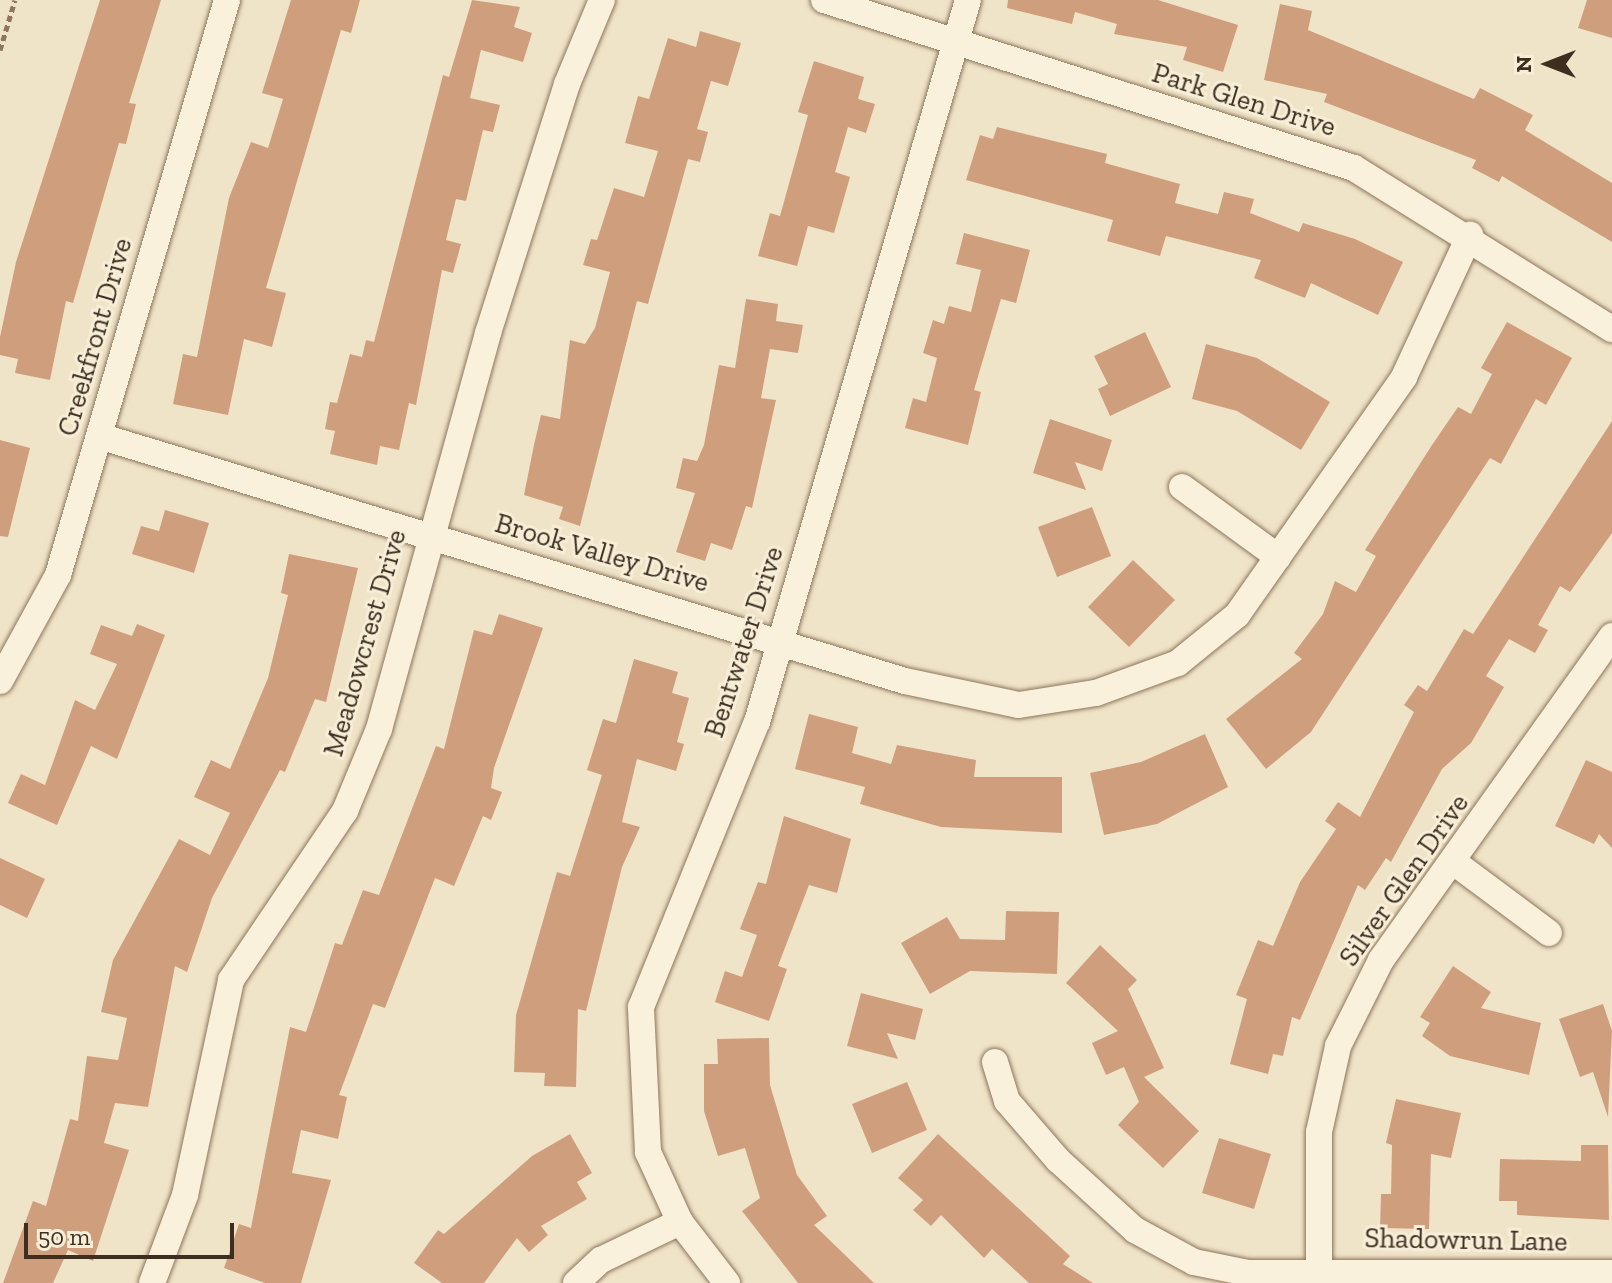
<!DOCTYPE html>
<style>
body{margin:0}
#map{position:relative;width:1612px;height:1283px;overflow:hidden;background:#f0e4c8;font-family:"Zilla Slab",serif}
div>[style]{position:absolute}
.building>*{inset:0;background:#cf9f7d}
.path>*{height:5px;margin-top:-2.5px;transform-origin:0;background:repeating-linear-gradient(90deg,#8d765c 0 6px,transparent 0 10px)}
.roads{filter:drop-shadow(0 0 2px #8d765c) drop-shadow(0 0 2px #8d765c)}
.minor>*{height:26px;margin:-13px;padding:0 13px;transform-origin:13px;border-radius:13px;background:#faf1dc}
span{translate:-50% -50%;white-space:nowrap;text-align:center;line-height:1.15;-webkit-text-stroke:6px #f7eed8;paint-order:stroke}
.street-label{font-size:28px;color:#3d2e20}
.north{position:absolute;left:1508px;top:24px;width:80px;height:80px;-webkit-text-stroke:6px #f7eed8;paint-order:stroke;rotate:270deg;font-size:22px;font-weight:700;line-height:32px;text-align:center;color:#3d2e20}
.north::after{content:'';display:block;margin:auto;width:28px;height:36px;background:#3d2e20;clip-path:polygon(50% 0,100% 100%,50% 72%,0 100%)}
.scale{position:absolute;left:24px;top:1223px;width:210px;height:36px;box-sizing:border-box;border:4px solid #3d2e20;border-top:0;padding-left:10px;font-size:24px;line-height:28px;white-space:nowrap;color:#3d2e20;-webkit-text-stroke:6px #f7eed8;paint-order:stroke}
</style>
<div id="map">
<div class="building">
<div style="clip-path:polygon(100px 0,161px 0,129px 103px,136px 104px,126px 144px,119px 143px,73px 303px,66px 301px,50px 380px,15px 373px,18px 359px,0 355px,0 337px,16px 262px)"></div>
<div style="clip-path:polygon(291px 0,360px 0,351px 33px,341px 30px,266px 288px,286px 293px,272px 347px,244px 339px,228px 415px,173px 404px,183px 354px,197px 357px,229px 198px,251px 142px,268px 148px,283px 99px,262px 93px)"></div>
<div style="clip-path:polygon(472px 0,520px 7px,514px 27px,532px 33px,523px 62px,481px 50px,470px 98px,500px 105px,493px 132px,483px 130px,466px 201px,456px 199px,446px 240px,461px 244px,453px 273px,442px 270px,416px 405px,409px 403px,399px 450px,380px 446px,377px 465px,330px 454px,335px 431px,325px 429px,330px 402px,337px 403px,350px 354px,362px 357px,366px 340px,374px 342px,443px 75px,449px 77px)"></div>
<div style="clip-path:polygon(1008px 0,1158px 0,1238px 25px,1223px 72px,1183px 60px,1187px 47px,1114px 34px,1117px 24px,1075px 12px,1072px 24px,1007px 8px)"></div>
<div style="clip-path:polygon(1587px 0,1612px 0,1612px 38px,1578px 28px)"></div>
<div style="clip-path:polygon(1280px 4px,1312px 11px,1308px 30px,1474px 99px,1480px 88px,1533px 115px,1525px 130px,1612px 183px,1612px 242px,1502px 176px,1499px 182px,1472px 168px,1476px 160px,1324px 102px,1327px 94px,1264px 80px)"></div>
<div style="clip-path:polygon(700px 31px,741px 43px,728px 86px,711px 81px,697px 129px,708px 132px,700px 162px,688px 159px,648px 304px,637px 301px,580px 526px,559px 519px,563px 507px,524px 495px,534px 445px,541px 415px,560px 419px,570px 340px,585px 344px,595px 328px,610px 272px,583px 265px,591px 239px,597px 240px,614px 188px,644px 197px,658px 151px,625px 143px,638px 96px,649px 99px,668px 38px,696px 47px)"></div>
<div style="clip-path:polygon(814px 61px,864px 77px,858px 99px,875px 104px,866px 133px,848px 127px,835px 172px,850px 177px,834px 233px,808px 226px,797px 266px,758px 256px,770px 213px,780px 216px,808px 115px,798px 112px)"></div>
<div style="clip-path:polygon(997px 127px,1107px 154px,1105px 163px,1180px 184px,1175px 203px,1218px 214px,1224px 192px,1254px 199px,1250px 213px,1299px 232px,1303px 223px,1355px 239px,1403px 262px,1378px 315px,1311px 283px,1305px 298px,1254px 278px,1261px 260px,1166px 236px,1160px 256px,1107px 241px,1113px 220px,966px 180px,980px 135px,993px 139px)"></div>
<div style="clip-path:polygon(964px 233px,1030px 250px,1016px 303px,1001px 299px,974px 390px,981px 392px,968px 445px,905px 428px,913px 398px,926px 402px,937px 358px,923px 353px,933px 320px,944px 324px,949px 306px,971px 312px,981px 270px,956px 264px)"></div>
<div style="clip-path:polygon(746px 299px,778px 304px,776px 321px,803px 325px,798px 353px,770px 349px,761px 398px,776px 400px,752px 508px,746px 506px,732px 550px,711px 543px,705px 561px,676px 552px,695px 493px,676px 488px,683px 458px,697px 461px,704px 445px,719px 365px,735px 368px)"></div>
<div style="clip-path:polygon(1507px 322px,1572px 358px,1546px 405px,1536px 399px,1501px 464px,1490px 458px,1311px 732px,1266px 769px,1226px 719px,1302px 659px,1294px 653px,1323px 614px,1335px 581px,1356px 592px,1376px 556px,1365px 550px,1432px 445px,1458px 407px,1471px 414px,1492px 374px,1481px 368px)"></div>
<div style="clip-path:polygon(1145px 332px,1171px 387px,1110px 416px,1098px 389px,1108px 384px,1094px 356px)"></div>
<div style="clip-path:polygon(1206px 344px,1257px 358px,1330px 402px,1301px 450px,1237px 411px,1192px 399px)"></div>
<div style="clip-path:polygon(1050px 419px,1112px 440px,1102px 471px,1075px 462px,1086px 490px,1033px 473px)"></div>
<div style="clip-path:polygon(1612px 421px,1612px 533px,1570px 592px,1560px 586px,1538px 625px,1548px 630px,1535px 653px,1509px 639px,1486px 676px,1504px 687px,1471px 743px,1442px 769px,1391px 862px,1386px 858px,1365px 890px,1358px 885px,1300px 1020px,1292px 1017px,1283px 1056px,1273px 1054px,1268px 1074px,1230px 1064px,1247px 999px,1236px 995px,1258px 940px,1273px 946px,1300px 882px,1336px 829px,1325px 821px,1338px 802px,1360px 817px,1414px 712px,1404px 705px,1418px 685px,1427px 691px,1464px 629px,1473px 634px)"></div>
<div style="clip-path:polygon(0 440px,30px 448px,8px 537px,0 536px)"></div>
<div style="clip-path:polygon(1092px 507px,1111px 556px,1057px 577px,1038px 527px)"></div>
<div style="clip-path:polygon(165px 510px,209px 523px,194px 573px,132px 554px,141px 526px,159px 531px)"></div>
<div style="clip-path:polygon(289px 554px,358px 568px,326px 702px,315px 699px,285px 772px,280px 770px,212px 898px,187px 972px,175px 966px,148px 1107px,115px 1103px,104px 1143px,129px 1150px,93px 1261px,68px 1250px,53px 1283px,3px 1283px,33px 1201px,46px 1206px,70px 1119px,78px 1121px,87px 1056px,118px 1060px,127px 1018px,101px 1012px,113px 960px,179px 839px,210px 855px,230px 813px,194px 797px,211px 760px,230px 769px,268px 678px,288px 595px,281px 593px)"></div>
<div style="clip-path:polygon(1133px 560px,1175px 600px,1129px 647px,1088px 607px)"></div>
<div style="clip-path:polygon(499px 614px,543px 628px,494px 768px,491px 788px,502px 792px,491px 820px,483px 816px,454px 886px,435px 878px,385px 1008px,373px 1004px,339px 1095px,347px 1097px,338px 1139px,301px 1130px,292px 1173px,331px 1180px,301px 1283px,265px 1283px,224px 1268px,239px 1224px,251px 1228px,290px 1027px,306px 1032px,335px 943px,342px 945px,363px 890px,379px 895px,436px 746px,444px 749px,474px 630px,492px 635px)"></div>
<div style="clip-path:polygon(137px 624px,165px 635px,117px 759px,91px 746px,57px 825px,8px 803px,21px 774px,45px 785px,75px 700px,95px 710px,117px 664px,90px 654px,101px 625px,132px 636px)"></div>
<div style="clip-path:polygon(634px 659px,678px 672px,672px 693px,689px 698px,677px 742px,684px 744px,676px 771px,637px 759px,622px 822px,640px 827px,622px 867px,586px 1011px,578px 1009px,576px 1087px,544px 1086px,545px 1073px,514px 1072px,516px 1015px,557px 872px,570px 876px,602px 775px,587px 770px,603px 719px,616px 723px)"></div>
<div style="clip-path:polygon(809px 714px,858px 727px,852px 753px,891px 764px,897px 745px,976px 760px,974px 777px,1062px 777px,1062px 833px,941px 827px,860px 804px,865px 787px,795px 769px)"></div>
<div style="clip-path:polygon(1205px 734px,1228px 787px,1157px 824px,1104px 835px,1090px 773px,1141px 762px)"></div>
<div style="clip-path:polygon(1586px 760px,1612px 772px,1612px 848px,1599px 834px,1594px 844px,1555px 826px)"></div>
<div style="clip-path:polygon(784px 816px,851px 839px,837px 893px,809px 885px,778px 966px,787px 969px,769px 1021px,715px 1002px,725px 971px,742px 977px,757px 935px,740px 929px,758px 882px,766px 884px)"></div>
<div style="clip-path:polygon(0 858px,45px 879px,27px 918px,0 905px)"></div>
<div style="clip-path:polygon(1006px 911px,1059px 912px,1057px 974px,970px 971px,930px 994px,901px 943px,947px 917px,960px 939px,1005px 940px)"></div>
<div style="clip-path:polygon(1100px 945px,1137px 980px,1128px 989px,1164px 1068px,1144px 1077px,1199px 1131px,1163px 1168px,1118px 1125px,1139px 1102px,1124px 1067px,1106px 1075px,1092px 1043px,1118px 1031px,1066px 983px)"></div>
<div style="clip-path:polygon(1453px 966px,1491px 992px,1481px 1008px,1541px 1023px,1529px 1075px,1450px 1056px,1422px 1036px,1430px 1023px,1420px 1017px)"></div>
<div style="clip-path:polygon(861px 993px,923px 1009px,915px 1040px,887px 1033px,898px 1059px,847px 1046px)"></div>
<div style="clip-path:polygon(1603px 1004px,1612px 1031px,1608px 1117px,1593px 1072px,1580px 1077px,1559px 1019px)"></div>
<div style="clip-path:polygon(769px 1038px,770px 1085px,797px 1175px,827px 1216px,814px 1225px,874px 1283px,798px 1283px,742px 1211px,760px 1198px,745px 1148px,718px 1156px,704px 1111px,704px 1064px,718px 1064px,717px 1039px)"></div>
<div style="clip-path:polygon(907px 1082px,927px 1130px,872px 1153px,852px 1104px)"></div>
<div style="clip-path:polygon(1396px 1099px,1461px 1113px,1451px 1158px,1431px 1154px,1429px 1229px,1380px 1228px,1381px 1194px,1391px 1194px,1392px 1145px,1386px 1143px)"></div>
<div style="clip-path:polygon(570px 1134px,592px 1173px,577px 1182px,587px 1199px,541px 1226px,548px 1235px,529px 1252px,517px 1238px,484px 1283px,442px 1283px,414px 1263px,438px 1230px,444px 1234px,532px 1156px)"></div>
<div style="clip-path:polygon(938px 1134px,1070px 1256px,1063px 1264px,1093px 1283px,1029px 1283px,992px 1249px,984px 1258px,941px 1215px,931px 1226px,913px 1210px,923px 1200px,898px 1178px)"></div>
<div style="clip-path:polygon(1219px 1138px,1271px 1154px,1254px 1209px,1202px 1193px)"></div>
<div style="clip-path:polygon(1581px 1145px,1608px 1145px,1609px 1220px,1517px 1215px,1517px 1201px,1499px 1201px,1500px 1159px,1581px 1161px)"></div>
</div>
<div class="path">
<div style="left:0;top:50px;width:52px;rotate:-73.3deg"></div>
</div>
<div class="roads">
<div class="minor">
<div style="left:824px;top:0;width:556px;rotate:17.59deg"></div>
<div style="left:1354px;top:168px;width:304px;rotate:32deg"></div>
<div style="left:99px;top:436px;width:842px;rotate:16.91deg"></div>
<div style="left:905px;top:681px;width:116px;rotate:11.9deg"></div>
<div style="left:1019px;top:705px;width:78px;rotate:-8.9deg"></div>
<div style="left:1096px;top:693px;width:87px;rotate:-20.1deg"></div>
<div style="left:1178px;top:663px;width:76px;rotate:-39.1deg"></div>
<div style="left:1237px;top:615px;width:291px;rotate:-54.9deg"></div>
<div style="left:1404px;top:377px;width:157px;rotate:-65.1deg"></div>
<div style="left:1182px;top:487px;width:119px;rotate:36.1deg"></div>
<div style="left:0;top:681px;width:121px;rotate:-61.3deg"></div>
<div style="left:58px;top:575px;width:599px;rotate:-73.62deg"></div>
<div style="left:1455px;top:863px;width:117px;rotate:36.7deg"></div>
<div style="left:995px;top:1062px;width:41px;rotate:72.9deg"></div>
<div style="left:1007px;top:1101px;width:78px;rotate:49.2deg"></div>
<div style="left:1058px;top:1160px;width:104px;rotate:42.3deg"></div>
<div style="left:1135px;top:1230px;width:67px;rotate:28.5deg"></div>
<div style="left:1194px;top:1262px;width:55px;rotate:11.5deg"></div>
<div style="left:1248px;top:1273px;width:364px"></div>
<div style="left:152px;top:1283px;width:94px;rotate:-69.4deg"></div>
<div style="left:185px;top:1195px;width:220px;rotate:-77.9deg"></div>
<div style="left:231px;top:980px;width:204px;rotate:-56deg"></div>
<div style="left:345px;top:811px;width:89px;rotate:-67.5deg"></div>
<div style="left:379px;top:729px;width:411px;rotate:-74.6deg"></div>
<div style="left:488px;top:333px;width:261px;rotate:-72.4deg"></div>
<div style="left:567px;top:84px;width:91px;rotate:-67.4deg"></div>
<div style="left:576px;top:1283px;width:34px;rotate:-43deg"></div>
<div style="left:601px;top:1260px;width:88px;rotate:-25.7deg"></div>
<div style="left:727px;top:1283px;width:77px;rotate:-127.6deg"></div>
<div style="left:680px;top:1222px;width:77px;rotate:-114.6deg"></div>
<div style="left:648px;top:1152px;width:145px;rotate:-92.8deg"></div>
<div style="left:641px;top:1007px;width:308px;rotate:-67.9deg"></div>
<div style="left:757px;top:722px;width:752px;rotate:-73.71deg"></div>
<div style="left:1319px;top:1283px;width:151px;rotate:-90deg"></div>
<div style="left:1319px;top:1132px;width:88px;rotate:-77.5deg"></div>
<div style="left:1338px;top:1046px;width:96px;rotate:-63.4deg"></div>
<div style="left:1381px;top:960px;width:398px;rotate:-54.5deg"></div>
</div>
</div>
<div class="street-label">
<span style="left:1244px;top:100px;rotate:17deg">Park Glen Drive</span>
<span style="left:95px;top:337px;rotate:-74deg">Creekfront Drive</span>
<span style="left:602px;top:553px;rotate:16deg">Brook Valley Drive</span>
<span style="left:744px;top:642px;rotate:-72deg">Bentwater Drive</span>
<span style="left:365px;top:643px;rotate:-74deg">Meadowcrest Drive</span>
<span style="left:1404px;top:880px;rotate:-55deg">Silver Glen Drive</span>
<span style="left:1466px;top:1240px;rotate:1deg">Shadowrun Lane</span>
</div>
<div class="north">N</div>
<div class="scale">50 m</div>
</div>
